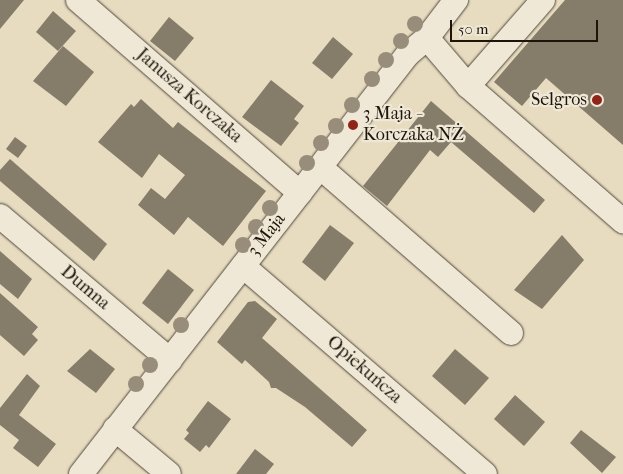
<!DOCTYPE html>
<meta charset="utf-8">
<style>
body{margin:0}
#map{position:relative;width:623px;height:474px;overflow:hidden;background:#e7dbc0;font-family:"IM FELL French Canon",serif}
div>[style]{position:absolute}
.building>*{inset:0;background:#867c6a}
.roads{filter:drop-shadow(0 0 1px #504639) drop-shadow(0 0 1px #504639)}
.minor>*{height:24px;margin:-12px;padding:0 12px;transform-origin:12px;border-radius:12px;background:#efe8d6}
.trees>*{width:16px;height:16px;margin:-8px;border-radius:50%;background:#988d7a}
.dots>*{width:14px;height:14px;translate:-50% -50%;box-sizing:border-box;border:2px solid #efe8d6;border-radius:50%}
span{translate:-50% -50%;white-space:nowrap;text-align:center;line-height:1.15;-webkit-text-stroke:4.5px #efe8d6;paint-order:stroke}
.street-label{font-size:18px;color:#1d150c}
.poi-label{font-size:18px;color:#1d150c}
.right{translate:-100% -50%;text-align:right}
.left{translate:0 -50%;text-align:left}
.scale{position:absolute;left:450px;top:20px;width:148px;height:22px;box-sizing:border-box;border:2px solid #1d150c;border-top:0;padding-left:6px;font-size:15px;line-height:18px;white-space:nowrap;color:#1d150c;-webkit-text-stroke:4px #efe8d6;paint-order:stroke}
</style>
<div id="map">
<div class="building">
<div style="clip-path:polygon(0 0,24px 0,0 29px)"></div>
<div style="clip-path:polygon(565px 0,623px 0,623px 145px,546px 78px,522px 106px,494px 82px)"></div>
<div style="clip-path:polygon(53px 11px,76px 31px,58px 51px,36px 32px)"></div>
<div style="clip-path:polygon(169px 17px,194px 38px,175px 61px,150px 41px)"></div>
<div style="clip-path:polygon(333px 37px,353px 54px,332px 79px,312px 63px)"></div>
<div style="clip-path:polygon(63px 46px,94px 72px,66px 106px,33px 81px)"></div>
<div style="clip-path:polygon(271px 80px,304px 106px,294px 119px,299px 123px,281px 146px,242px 117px)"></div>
<div style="clip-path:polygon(141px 99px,173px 128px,178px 122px,266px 191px,223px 246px,188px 217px,174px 235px,138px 205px,151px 188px,165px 199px,185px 175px,159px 154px,142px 178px,98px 142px,131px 104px,134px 107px)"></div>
<div style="clip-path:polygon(431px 101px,545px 200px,534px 213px,451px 142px,438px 157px,430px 150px,387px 206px,363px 186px)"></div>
<div style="clip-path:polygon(15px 137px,27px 146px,18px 158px,6px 149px)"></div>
<div style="clip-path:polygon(10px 159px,107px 244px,94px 261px,0 181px,0 170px)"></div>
<div style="clip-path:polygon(330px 225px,354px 243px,325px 281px,302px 262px)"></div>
<div style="clip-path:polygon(562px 235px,584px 260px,542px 309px,514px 290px)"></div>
<div style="clip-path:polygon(0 251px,32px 279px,18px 299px,0 284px)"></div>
<div style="clip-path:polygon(168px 269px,194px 290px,168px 324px,142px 303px)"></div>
<div style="clip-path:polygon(0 293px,38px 327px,32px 334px,38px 340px,24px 356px,0 335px)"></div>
<div style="clip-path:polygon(255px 301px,277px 319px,262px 338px,367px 430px,352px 447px,305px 407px,276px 388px,271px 388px,269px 382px,245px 360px,242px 364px,217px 342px,248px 302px)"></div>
<div style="clip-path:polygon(90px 349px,115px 369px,96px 393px,67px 371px)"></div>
<div style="clip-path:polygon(455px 349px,489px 378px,465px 405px,432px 376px)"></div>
<div style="clip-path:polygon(27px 374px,40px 386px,19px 415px,56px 444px,38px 467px,13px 448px,19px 440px,0 425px,0 408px)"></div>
<div style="clip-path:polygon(515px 395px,545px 422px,524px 446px,494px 419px)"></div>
<div style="clip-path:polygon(208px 401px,231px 419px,209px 448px,206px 445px,200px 452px,184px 439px,189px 433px,186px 430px)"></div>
<div style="clip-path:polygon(581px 430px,616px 457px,602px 473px,570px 443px)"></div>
<div style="clip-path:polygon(255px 449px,274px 464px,266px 474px,236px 474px)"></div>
</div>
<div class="roads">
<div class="minor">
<div style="left:78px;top:0;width:294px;rotate:41deg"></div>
<div style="left:427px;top:38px;width:63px;rotate:49.5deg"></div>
<div style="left:468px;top:86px;width:206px;rotate:41.1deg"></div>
<div style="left:468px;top:86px;width:114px;rotate:-48.9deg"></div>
<div style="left:320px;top:167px;width:253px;rotate:41deg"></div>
<div style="left:0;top:216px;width:223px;rotate:40.3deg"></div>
<div style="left:243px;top:266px;width:319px;rotate:40.7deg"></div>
<div style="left:115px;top:429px;width:70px;rotate:39.8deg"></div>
<div style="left:81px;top:474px;width:532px;rotate:-52.1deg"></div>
<div style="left:408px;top:54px;width:25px;rotate:-40deg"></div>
<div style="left:427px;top:38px;width:48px;rotate:-52.7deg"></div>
</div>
</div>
<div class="trees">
<div style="left:415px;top:24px"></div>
<div style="left:401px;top:41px"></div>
<div style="left:386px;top:60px"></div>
<div style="left:372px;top:79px"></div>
<div style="left:352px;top:105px"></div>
<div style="left:336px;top:126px"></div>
<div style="left:321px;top:143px"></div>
<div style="left:307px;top:163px"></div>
<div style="left:270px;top:208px"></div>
<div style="left:256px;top:227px"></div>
<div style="left:243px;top:245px"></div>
<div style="left:181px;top:325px"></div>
<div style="left:150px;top:365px"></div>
<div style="left:136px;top:384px"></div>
</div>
<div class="dots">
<div style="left:597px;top:100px;background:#8f2418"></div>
<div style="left:353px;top:125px;background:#8f2418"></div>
</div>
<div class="street-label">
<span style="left:189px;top:96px;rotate:41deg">Janusza Korczaka</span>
<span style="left:267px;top:235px;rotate:-52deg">3 Maja</span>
<span style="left:85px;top:288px;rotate:40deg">Dumna</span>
<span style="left:364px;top:370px;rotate:41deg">Opiekuńcza</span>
</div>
<div class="poi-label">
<span class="right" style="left:587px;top:100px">Selgros</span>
<span class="left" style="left:363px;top:125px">3 Maja -<br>Korczaka NŻ</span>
</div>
<div class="scale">50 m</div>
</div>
